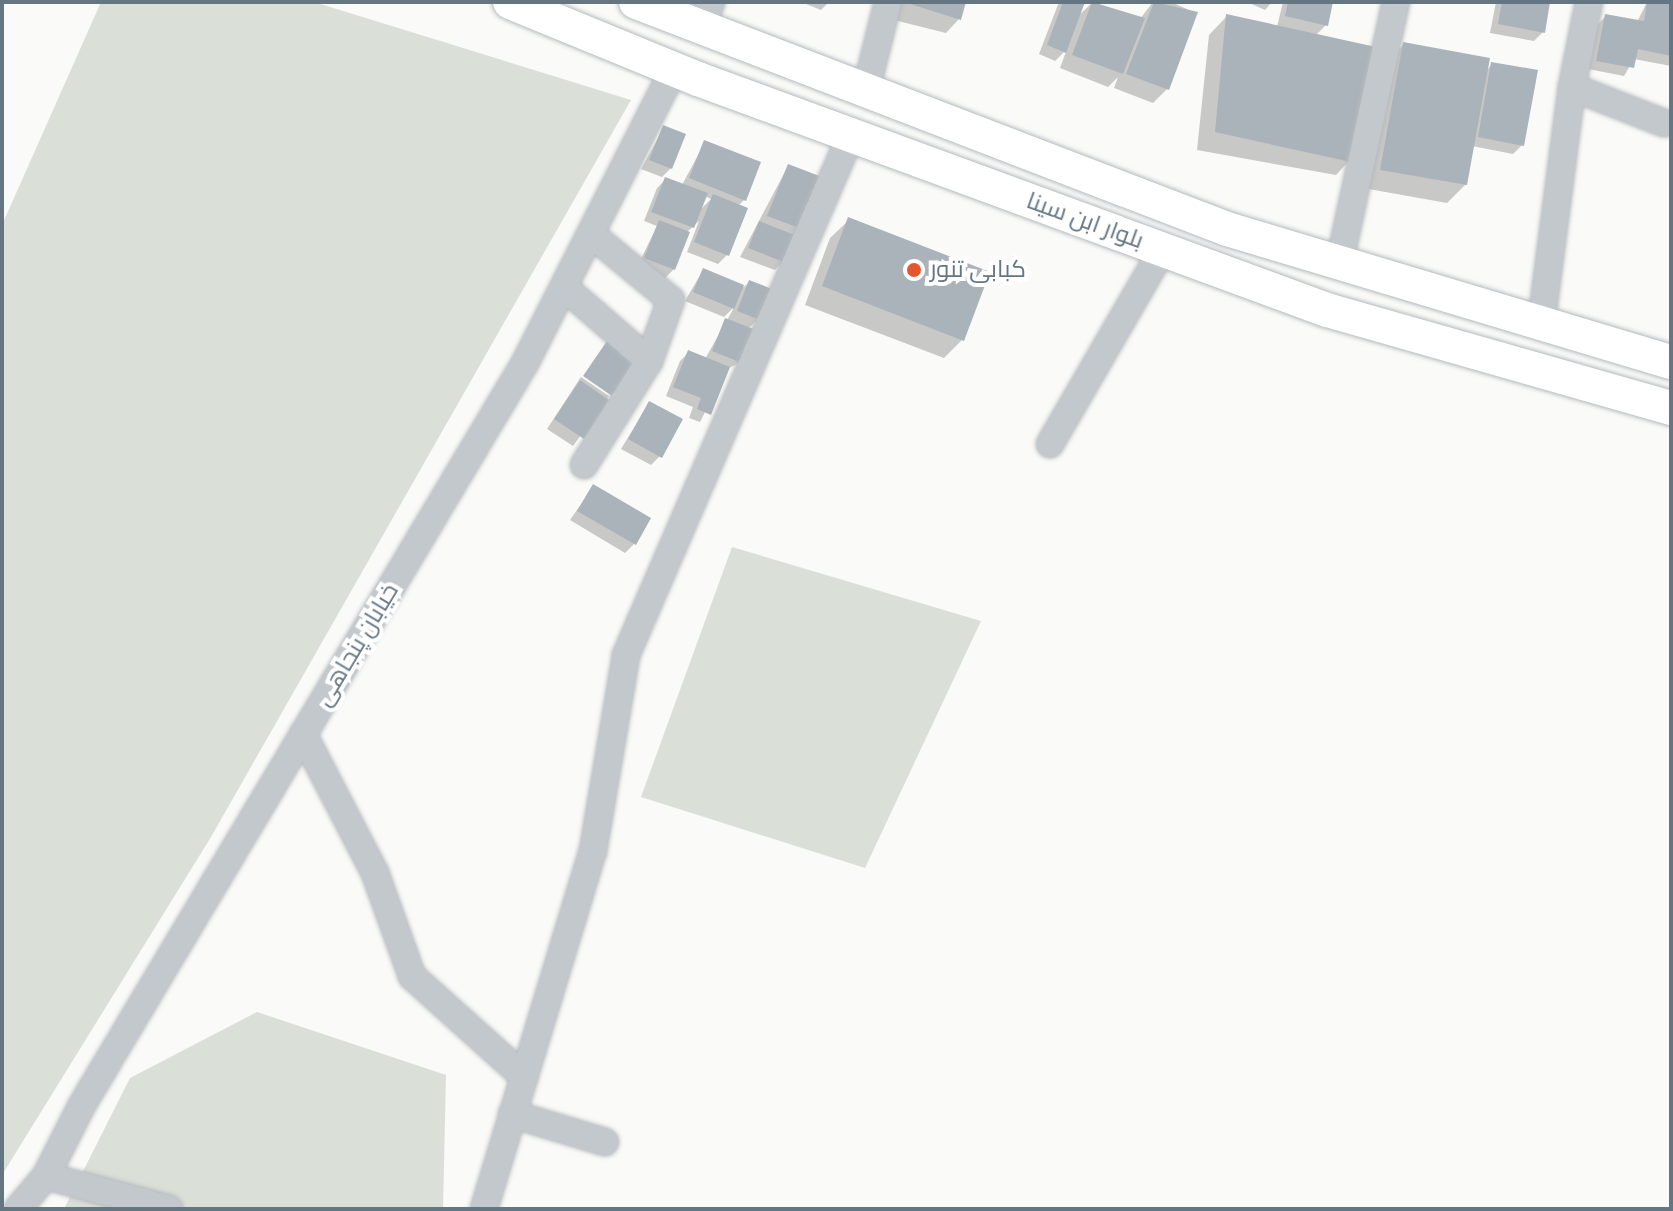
<!DOCTYPE html>
<meta charset="utf-8">
<style>
body{margin:0}
#map{position:relative;width:1673px;height:1211px;overflow:hidden;background:#fafaf8;font-family:Karla,Cairo,sans-serif}
div>[style]{position:absolute}
.green>*{inset:0;background:#dadfd7}
.shadow>*{inset:0;background:#0003}
.building>*{inset:0;background:#aab3b9}
.roads{filter:drop-shadow(0 0 2px #b5babe) drop-shadow(0 0 2px #b5babe)}
.minor>*{height:26px;margin:-13px;padding:0 13px;transform-origin:13px;border-radius:13px;background:#c3c8cc}
.major>*{height:34px;margin:-17px;padding:0 17px;transform-origin:17px;border-radius:17px;background:#fff}
.dots>*{width:22px;height:22px;translate:-50% -50%;box-sizing:border-box;border:4px solid #fff;border-radius:50%}
span{translate:-50% -50%;white-space:nowrap;text-align:center;line-height:1.15;-webkit-text-stroke:8px #fff;paint-order:stroke}
.street-label{font-size:24px;color:#657683}
.poi-label{font-size:24px;color:#657683}
.left{translate:0 -50%;text-align:left}
.frame{position:absolute;inset:0;border:4px solid #657683;pointer-events:none}
</style>
<div id="map">
<div class="green">
<div style="clip-path:polygon(101px 2px,314px 2px,631px 100px,211px 837px,2px 1175px,2px 225px)"></div>
<div style="clip-path:polygon(732px 547px,981px 621px,865px 868px,641px 797px)"></div>
<div style="clip-path:polygon(257px 1012px,446px 1075px,443px 1209px,64px 1209px,130px 1078px)"></div>
</div>
<div class="shadow">
<div style="clip-path:polygon(801px 2px,829px 2px,821px 10px)"></div>
<div style="clip-path:polygon(894px 2px,963px 2px,959px 19px,946px 33px,890px 19px)"></div>
<div style="clip-path:polygon(1059px 2px,1083px 2px,1077px 17px,1093px 2px,1140px 19px,1153px 2px,1171px 2px,1196px 13px,1167px 89px,1153px 103px,1114px 88px,1118px 77px,1108px 87px,1060px 68px,1067px 49px,1055px 61px,1039px 54px)"></div>
<div style="clip-path:polygon(1247px 2px,1272px 2px,1265px 10px)"></div>
<div style="clip-path:polygon(1283px 2px,1331px 2px,1326px 25px,1315px 36px,1349px 161px,1336px 175px,1197px 150px,1209px 35px,1227px 16px,1277px 27px)"></div>
<div style="clip-path:polygon(1496px 2px,1548px 2px,1543px 32px,1534px 41px,1490px 33px)"></div>
<div style="clip-path:polygon(1647px 2px,1671px 5px,1671px 66px,1634px 59px,1624px 76px,1588px 69px,1597px 25px,1606px 16px,1637px 22px)"></div>
<div style="clip-path:polygon(1404px 44px,1486px 71px,1492px 64px,1522px 145px,1513px 154px,1472px 146px,1466px 184px,1447px 203px,1363px 188px,1385px 63px)"></div>
<div style="clip-path:polygon(664px 127px,671px 168px,662px 177px,641px 169px)"></div>
<div style="clip-path:polygon(evenodd,705px 142px,745px 199px,738px 206px,727px 255px,718px 264px,687px 252px,699px 221px,686px 233px,674px 269px,665px 278px,637px 267px,657px 226px,644px 221px,657px 188px,666px 179px,682px 185px,705px 142px,705px 196px,711px 199px,698px 212px,705px 196px)"></div>
<div style="clip-path:polygon(788px 166px,820px 178px,784px 261px,775px 270px,740px 257px)"></div>
<div style="clip-path:polygon(849px 220px,962px 340px,944px 358px,805px 305px,830px 238px)"></div>
<div style="clip-path:polygon(703px 270px,744px 287px,749px 282px,758px 319px,748px 329px,741px 362px,727px 369px,700px 422px,689px 418px,693px 407px,666px 396px,680px 361px,689px 352px,705px 359px,735px 306px,724px 317px,685px 301px)"></div>
<div style="clip-path:polygon(581px 377px,609px 396px,573px 446px,547px 429px)"></div>
<div style="clip-path:polygon(649px 403px,660px 456px,651px 465px,621px 449px)"></div>
<div style="clip-path:polygon(593px 487px,634px 544px,625px 553px,570px 520px)"></div>
</div>
<div class="building">
<div style="clip-path:polygon(904px 2px,966px 2px,961px 20px)"></div>
<div style="clip-path:polygon(1063px 2px,1085px 2px,1066px 53px,1047px 45px)"></div>
<div style="clip-path:polygon(1092px 2px,1145px 18px,1123px 74px,1072px 55px)"></div>
<div style="clip-path:polygon(1154px 2px,1198px 12px,1169px 90px,1126px 74px)"></div>
<div style="clip-path:polygon(1288px 2px,1333px 2px,1328px 26px,1285px 16px)"></div>
<div style="clip-path:polygon(1502px 2px,1550px 2px,1545px 33px,1498px 24px)"></div>
<div style="clip-path:polygon(1647px 2px,1671px 3px,1671px 56px,1638px 49px,1634px 68px,1596px 61px,1605px 14px,1644px 21px)"></div>
<div style="clip-path:polygon(1226px 14px,1376px 47px,1351px 162px,1215px 132px)"></div>
<div style="clip-path:polygon(1403px 42px,1490px 58px,1467px 185px,1380px 170px)"></div>
<div style="clip-path:polygon(1491px 62px,1538px 70px,1524px 146px,1478px 137px)"></div>
<div style="clip-path:polygon(663px 125px,686px 134px,672px 169px,649px 160px)"></div>
<div style="clip-path:polygon(704px 140px,761px 162px,746px 201px,689px 178px)"></div>
<div style="clip-path:polygon(788px 164px,822px 177px,802px 229px,767px 216px)"></div>
<div style="clip-path:polygon(665px 177px,708px 193px,694px 228px,651px 212px)"></div>
<div style="clip-path:polygon(713px 194px,748px 208px,729px 256px,694px 242px)"></div>
<div style="clip-path:polygon(848px 217px,990px 272px,964px 341px,822px 286px)"></div>
<div style="clip-path:polygon(659px 220px,690px 232px,675px 270px,644px 258px)"></div>
<div style="clip-path:polygon(759px 221px,797px 236px,786px 263px,748px 248px)"></div>
<div style="clip-path:polygon(703px 268px,744px 285px,734px 309px,693px 292px)"></div>
<div style="clip-path:polygon(749px 280px,772px 289px,760px 320px,737px 311px)"></div>
<div style="clip-path:polygon(725px 318px,756px 330px,742px 363px,712px 351px)"></div>
<div style="clip-path:polygon(609px 338px,638px 357px,612px 396px,583px 376px)"></div>
<div style="clip-path:polygon(688px 350px,730px 367px,711px 415px,697px 409px,701px 398px,673px 387px)"></div>
<div style="clip-path:polygon(580px 380px,609px 400px,584px 439px,554px 419px)"></div>
<div style="clip-path:polygon(649px 401px,683px 419px,662px 458px,628px 439px)"></div>
<div style="clip-path:polygon(593px 484px,651px 518px,636px 545px,577px 511px)"></div>
</div>
<div class="roads">
<div class="minor">
<div style="left:702px;top:27px;width:27px;rotate:-70deg"></div>
<div style="left:1572px;top:87px;width:99px;rotate:21.4deg"></div>
<div style="left:866px;top:90px;width:91px;rotate:-76deg"></div>
<div style="left:1339px;top:265px;width:269px;rotate:-77.8deg"></div>
<div style="left:564px;top:287px;width:113px;rotate:41deg"></div>
<div style="left:649px;top:361px;width:65px;rotate:-70.2deg"></div>
<div style="left:671px;top:300px;width:104px;rotate:-140.5deg"></div>
<div style="left:1541px;top:325px;width:240px;rotate:-82.6deg"></div>
<div style="left:1572px;top:87px;width:87px;rotate:-78.7deg"></div>
<div style="left:1050px;top:444px;width:225px;rotate:-59.9deg"></div>
<div style="left:584px;top:465px;width:123px;rotate:-58deg"></div>
<div style="left:303px;top:734px;width:157px;rotate:62.6deg"></div>
<div style="left:375px;top:873px;width:109px;rotate:70.2deg"></div>
<div style="left:412px;top:976px;width:151px;rotate:42deg"></div>
<div style="left:512px;top:1114px;width:97px;rotate:16.8deg"></div>
<div style="left:46px;top:1176px;width:127px;rotate:15deg"></div>
<div style="left:18px;top:1209px;width:43px;rotate:-49.7deg"></div>
<div style="left:46px;top:1176px;width:80px;rotate:-63.1deg"></div>
<div style="left:82px;top:1105px;width:864px;rotate:-59.16deg"></div>
<div style="left:525px;top:363px;width:330px;rotate:-63.1deg"></div>
<div style="left:484px;top:1209px;width:374px;rotate:-73.1deg"></div>
<div style="left:593px;top:851px;width:199px;rotate:-80.4deg"></div>
<div style="left:626px;top:655px;width:567px;rotate:-66.6deg"></div>
</div>
<div class="major">
<div style="left:510px;top:2px;width:203px;rotate:22.3deg"></div>
<div style="left:698px;top:79px;width:670px;rotate:20.17deg"></div>
<div style="left:1327px;top:310px;width:358px;rotate:15.9deg"></div>
<div style="left:636px;top:2px;width:633px;rotate:21.01deg"></div>
<div style="left:1227px;top:229px;width:463px;rotate:16.7deg"></div>
</div>
</div>
<div class="dots">
<div style="left:914px;top:270px;background:#e4572e"></div>
</div>
<div class="street-label">
<span style="left:1085px;top:221px;rotate:20deg">بلوار ابن سینا</span>
<span style="left:357px;top:645px;rotate:-59deg">خیابان پنجاهی</span>
</div>
<div class="poi-label">
<span class="left" style="left:930px;top:270px">کبابی تنور</span>
</div>
<div class="frame"></div>
</div>
